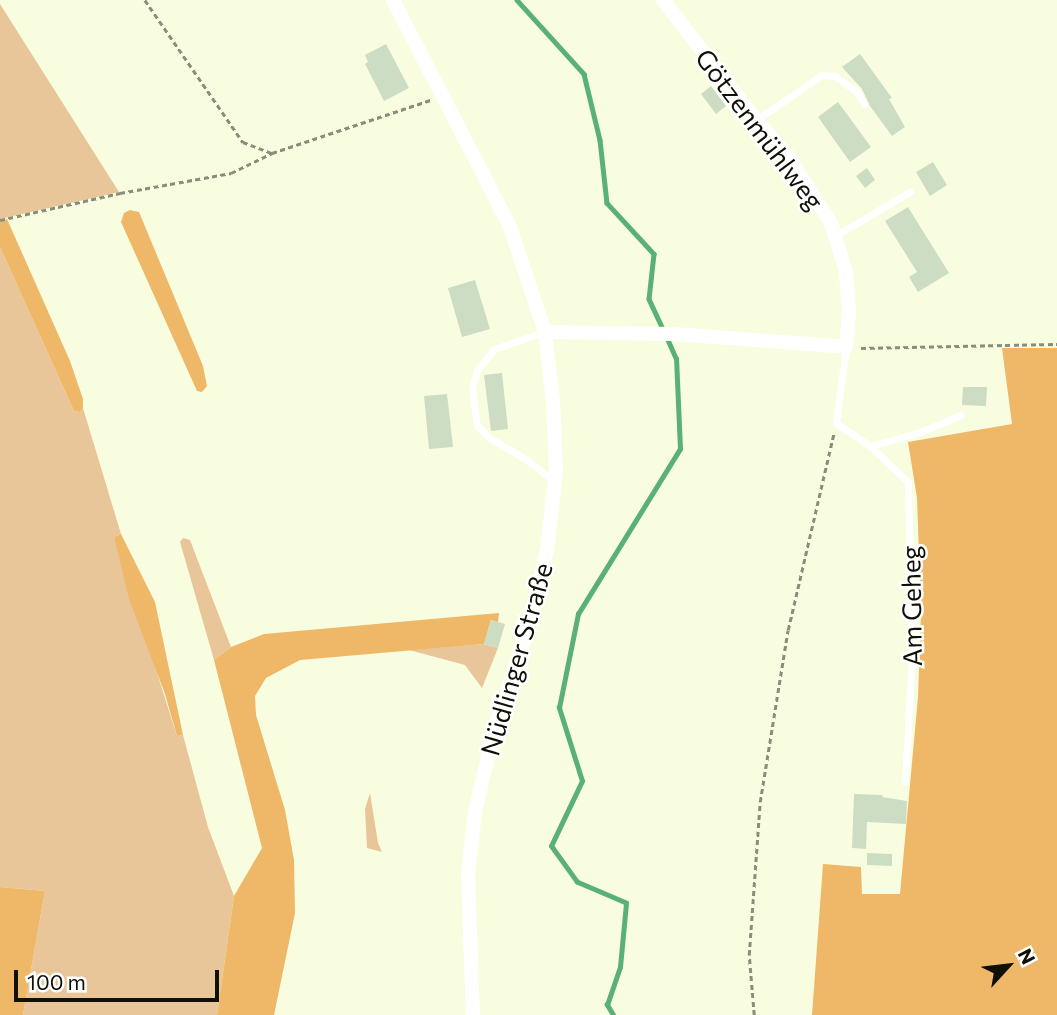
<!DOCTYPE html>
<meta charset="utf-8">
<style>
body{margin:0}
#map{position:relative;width:1057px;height:1015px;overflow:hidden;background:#f9fddf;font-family:Commissioner,sans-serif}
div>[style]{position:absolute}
.green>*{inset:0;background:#e8c699}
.forest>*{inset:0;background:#efb768}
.stream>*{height:4.5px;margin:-2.25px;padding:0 2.25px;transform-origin:2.25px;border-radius:2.25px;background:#59b079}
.building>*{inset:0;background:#ccddc3}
.path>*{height:2.5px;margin-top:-1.25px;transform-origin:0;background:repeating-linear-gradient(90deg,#8a8d79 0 5px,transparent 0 8.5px)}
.service>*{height:7px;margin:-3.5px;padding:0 3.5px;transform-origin:3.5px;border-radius:3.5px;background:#fff}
.minor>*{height:14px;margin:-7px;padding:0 7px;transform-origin:7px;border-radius:7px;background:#fff}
span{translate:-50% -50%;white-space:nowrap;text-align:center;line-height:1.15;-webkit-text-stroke:5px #fff;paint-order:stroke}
.street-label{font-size:26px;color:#0f1107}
.north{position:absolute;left:973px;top:931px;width:70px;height:70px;-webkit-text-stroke:5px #fff;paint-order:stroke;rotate:63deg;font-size:19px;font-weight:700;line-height:28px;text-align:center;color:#0f1107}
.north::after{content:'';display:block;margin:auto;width:24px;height:32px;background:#0f1107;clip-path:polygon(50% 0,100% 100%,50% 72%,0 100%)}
.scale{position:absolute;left:14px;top:970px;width:205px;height:32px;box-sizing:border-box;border:4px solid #0f1107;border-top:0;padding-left:9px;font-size:21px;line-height:24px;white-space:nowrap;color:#0f1107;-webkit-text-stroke:5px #fff;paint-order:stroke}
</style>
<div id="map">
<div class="green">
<div style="clip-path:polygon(0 4px,119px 192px,0 219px)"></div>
<div style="clip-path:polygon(0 247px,74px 411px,80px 412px,83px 408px,121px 534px,114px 537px,177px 736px,183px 735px,208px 827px,234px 896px,217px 1015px,23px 1015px,45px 891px,0 887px)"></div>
<div style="clip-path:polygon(183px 538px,190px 540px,231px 647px,214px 660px,180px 542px)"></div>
<div style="clip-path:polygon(484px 644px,498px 648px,482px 688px,465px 665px,409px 650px)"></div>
<div style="clip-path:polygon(370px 793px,378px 843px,382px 852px,367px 848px,365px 809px)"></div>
</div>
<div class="forest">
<div style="clip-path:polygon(130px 210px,139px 212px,203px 366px,207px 386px,202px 392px,197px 391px,121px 222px,124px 213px)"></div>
<div style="clip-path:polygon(7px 219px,70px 361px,83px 399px,83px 408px,80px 412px,74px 411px,0 247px,0 221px)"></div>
<div style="clip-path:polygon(1002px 348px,1057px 348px,1057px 1015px,812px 1015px,823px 864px,861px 867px,862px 894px,900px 894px,918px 697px,921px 612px,917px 498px,908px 442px,1012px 424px)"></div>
<div style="clip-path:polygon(121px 534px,155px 602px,183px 735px,177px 736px,165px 694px,129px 599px,114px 537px)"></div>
<div style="clip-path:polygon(499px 613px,498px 622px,491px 620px,484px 644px,300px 660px,266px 678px,255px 696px,256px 715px,285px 810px,294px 860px,295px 913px,274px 1015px,217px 1015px,234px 896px,262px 848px,214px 660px,231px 647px,264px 634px)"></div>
<div style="clip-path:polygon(0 887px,45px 891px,23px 1015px,0 1015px)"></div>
</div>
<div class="stream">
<div style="left:517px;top:0;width:100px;rotate:47.8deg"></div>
<div style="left:584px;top:74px;width:68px;rotate:76.4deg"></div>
<div style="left:600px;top:140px;width:63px;rotate:83.7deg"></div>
<div style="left:607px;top:203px;width:69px;rotate:47.3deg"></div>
<div style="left:654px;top:254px;width:45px;rotate:96.3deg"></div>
<div style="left:649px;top:299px;width:33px;rotate:65deg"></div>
<div style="left:613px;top:1015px;width:12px;rotate:-121deg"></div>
<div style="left:607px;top:1005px;width:40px;rotate:-71.1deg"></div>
<div style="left:620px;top:967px;width:64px;rotate:-84.6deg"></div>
<div style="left:626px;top:903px;width:53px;rotate:-156.8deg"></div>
<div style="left:577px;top:882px;width:44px;rotate:-125.8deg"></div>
<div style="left:551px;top:846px;width:72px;rotate:-64.5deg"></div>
<div style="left:582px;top:781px;width:77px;rotate:-107.5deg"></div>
<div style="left:559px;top:708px;width:96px;rotate:-78.6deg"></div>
<div style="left:578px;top:614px;width:194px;rotate:-58.3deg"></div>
<div style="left:680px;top:449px;width:90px;rotate:-92.5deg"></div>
<div style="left:676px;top:359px;width:24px;rotate:-114deg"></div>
</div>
<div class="building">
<div style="clip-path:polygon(386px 44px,409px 88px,384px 101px,365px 64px,368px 62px,365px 55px)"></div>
<div style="clip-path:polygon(860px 54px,892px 98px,889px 99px,905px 127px,892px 136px,870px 106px,862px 89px,842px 67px)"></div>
<div style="clip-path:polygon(711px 86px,726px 106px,716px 114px,701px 94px)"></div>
<div style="clip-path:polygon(838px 102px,871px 147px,850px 162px,818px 117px)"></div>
<div style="clip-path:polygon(933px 162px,947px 185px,930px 196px,916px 172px)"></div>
<div style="clip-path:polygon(867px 168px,875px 180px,865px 188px,856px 176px)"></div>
<div style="clip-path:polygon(908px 207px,949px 273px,918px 292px,909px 277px,917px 272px,885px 221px)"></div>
<div style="clip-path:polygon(475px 280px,490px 329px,462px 337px,448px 288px)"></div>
<div style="clip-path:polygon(502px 373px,508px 429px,491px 431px,484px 375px)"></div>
<div style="clip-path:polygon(963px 387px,987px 387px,986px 406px,962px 405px)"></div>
<div style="clip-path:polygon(447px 394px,453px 447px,429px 449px,424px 396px)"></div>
<div style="clip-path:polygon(491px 620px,505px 624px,498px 648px,484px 644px)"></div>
<div style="clip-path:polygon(854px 794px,883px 795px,882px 797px,907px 801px,906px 824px,867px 822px,866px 849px,852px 848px)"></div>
<div style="clip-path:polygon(867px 853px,892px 854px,892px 866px,867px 865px)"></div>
</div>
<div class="path">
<div style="left:145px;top:0;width:173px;rotate:55.4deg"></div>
<div style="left:243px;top:142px;width:31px;rotate:21deg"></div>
<div style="left:272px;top:153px;width:167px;rotate:-18.5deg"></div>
<div style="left:0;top:220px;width:123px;rotate:-12.7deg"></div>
<div style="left:120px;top:193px;width:113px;rotate:-10.2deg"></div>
<div style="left:231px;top:173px;width:46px;rotate:-26deg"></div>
<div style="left:861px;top:348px;width:196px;rotate:-1.2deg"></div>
<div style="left:754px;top:1015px;width:60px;rotate:-94.8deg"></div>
<div style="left:749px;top:955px;width:153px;rotate:-85.9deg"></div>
<div style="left:760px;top:802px;width:174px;rotate:-80.8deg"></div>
<div style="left:788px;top:630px;width:202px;rotate:-76.9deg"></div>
</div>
<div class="service">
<div style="left:756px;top:120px;width:80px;rotate:-34.3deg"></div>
<div style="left:822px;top:75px;width:13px;rotate:4deg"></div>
<div style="left:835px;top:76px;width:27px;rotate:36deg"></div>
<div style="left:857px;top:92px;width:14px;rotate:60deg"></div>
<div style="left:835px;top:236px;width:88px;rotate:-30.6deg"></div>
<div style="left:544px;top:332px;width:53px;rotate:161.2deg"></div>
<div style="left:494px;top:349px;width:28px;rotate:128deg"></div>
<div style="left:477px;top:371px;width:17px;rotate:107deg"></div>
<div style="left:472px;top:387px;width:38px;rotate:83deg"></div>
<div style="left:477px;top:425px;width:16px;rotate:47deg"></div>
<div style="left:488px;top:437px;width:45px;rotate:30.5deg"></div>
<div style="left:527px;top:460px;width:36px;rotate:38deg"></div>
<div style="left:846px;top:347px;width:77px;rotate:97.5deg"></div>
<div style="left:836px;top:423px;width:41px;rotate:34.1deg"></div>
<div style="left:870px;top:446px;width:52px;rotate:43.5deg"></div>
<div style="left:908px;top:482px;width:171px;rotate:88.7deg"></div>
<div style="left:912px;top:653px;width:129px;rotate:93.1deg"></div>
<div style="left:870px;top:446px;width:52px;rotate:-15.6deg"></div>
<div style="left:920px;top:432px;width:44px;rotate:-22.5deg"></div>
</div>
<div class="minor">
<div style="left:393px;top:0;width:255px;rotate:62.7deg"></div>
<div style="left:510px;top:227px;width:111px;rotate:71.6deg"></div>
<div style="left:545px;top:332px;width:69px;rotate:83.4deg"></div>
<div style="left:553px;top:401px;width:69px;rotate:87.5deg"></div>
<div style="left:556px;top:470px;width:81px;rotate:96.4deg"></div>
<div style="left:547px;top:550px;width:84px;rotate:103.7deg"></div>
<div style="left:527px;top:632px;width:99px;rotate:108.8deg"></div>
<div style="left:495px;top:726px;width:88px;rotate:103.1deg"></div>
<div style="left:475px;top:812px;width:63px;rotate:96.3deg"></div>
<div style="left:468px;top:875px;width:140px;rotate:88deg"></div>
<div style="left:545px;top:332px;width:130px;rotate:0.9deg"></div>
<div style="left:675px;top:334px;width:171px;rotate:4.3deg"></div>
<div style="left:846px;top:347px;width:38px;rotate:-85deg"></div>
<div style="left:849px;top:309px;width:37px;rotate:-95deg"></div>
<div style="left:846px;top:272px;width:51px;rotate:-107deg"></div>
<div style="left:831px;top:223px;width:80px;rotate:-122.7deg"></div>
<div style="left:788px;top:156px;width:48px;rotate:-131.6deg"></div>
<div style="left:756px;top:120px;width:152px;rotate:-127.8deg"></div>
</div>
<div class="street-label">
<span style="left:760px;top:129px;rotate:53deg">Götzenmühlweg</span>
<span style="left:911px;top:606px;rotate:-91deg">Am Geheg</span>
<span style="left:516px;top:659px;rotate:-74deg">Nüdlinger Straße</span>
</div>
<div class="north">N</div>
<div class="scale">100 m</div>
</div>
